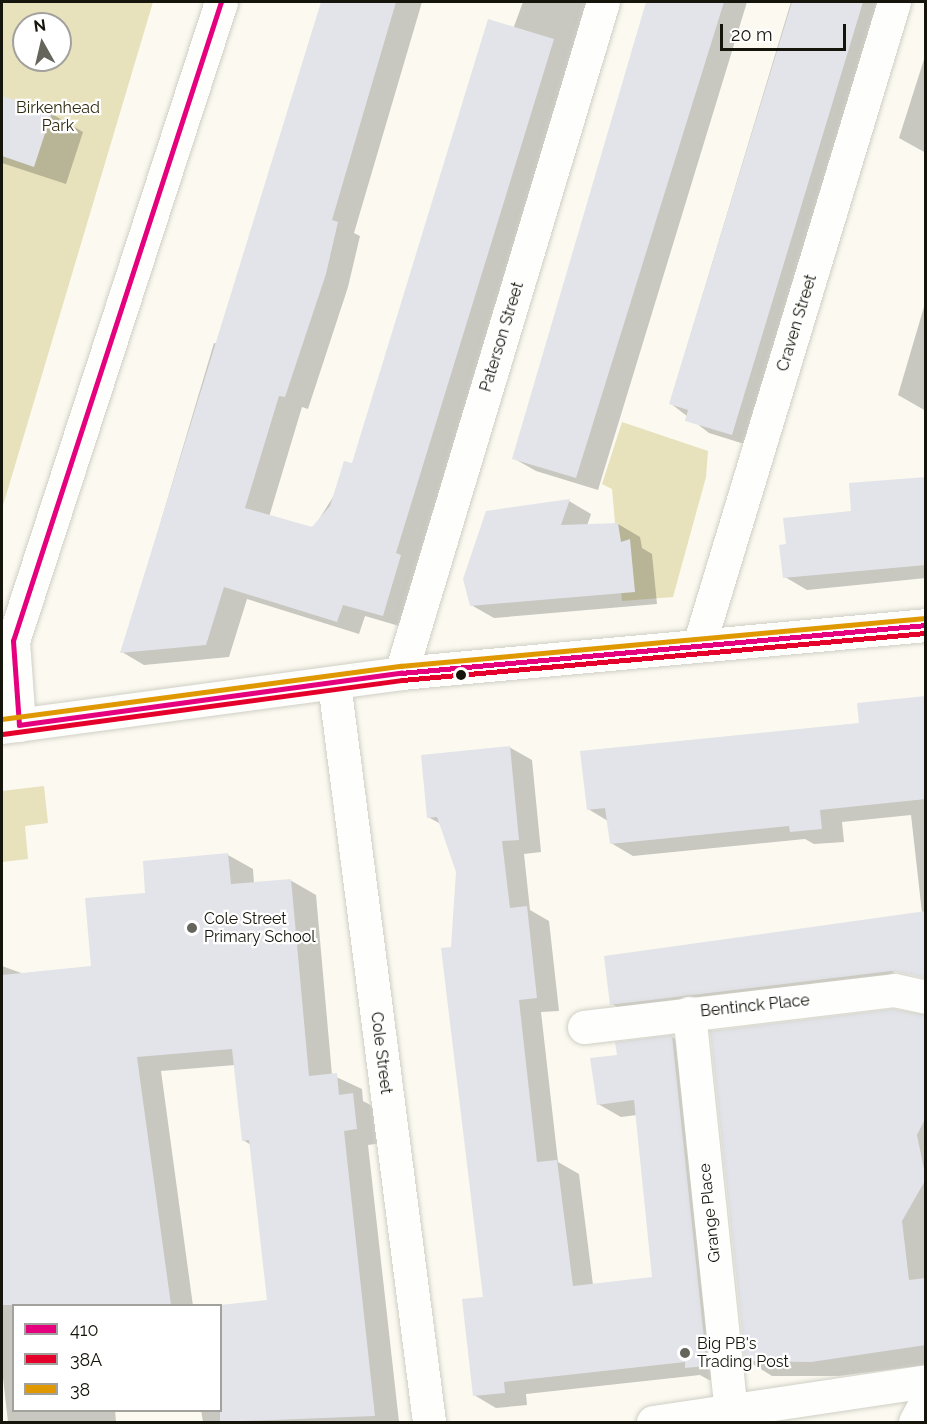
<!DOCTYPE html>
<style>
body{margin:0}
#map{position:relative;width:927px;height:1424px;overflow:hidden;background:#fbf9f0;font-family:Raleway,sans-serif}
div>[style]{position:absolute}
.green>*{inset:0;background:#e7e1bc}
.shadow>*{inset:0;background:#0003}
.building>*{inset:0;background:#e2e4e9}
.roads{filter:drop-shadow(0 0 2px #d0cfc5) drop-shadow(0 0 2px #d0cfc5)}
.minor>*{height:33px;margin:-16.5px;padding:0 16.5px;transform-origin:16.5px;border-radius:16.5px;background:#fefefd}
.bus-1>*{height:4.5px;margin:-2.25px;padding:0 2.25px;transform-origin:2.25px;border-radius:2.25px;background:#e5007d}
.bus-2>*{height:4.5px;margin:-2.25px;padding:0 2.25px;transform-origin:2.25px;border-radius:2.25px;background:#e4002b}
.bus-3>*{height:4.5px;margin:-2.25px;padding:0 2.25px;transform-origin:2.25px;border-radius:2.25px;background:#e09801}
.dots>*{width:16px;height:16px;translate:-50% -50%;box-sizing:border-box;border:3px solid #fff;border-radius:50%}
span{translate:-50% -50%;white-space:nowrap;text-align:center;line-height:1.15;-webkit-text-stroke:4.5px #fff;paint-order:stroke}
.park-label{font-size:16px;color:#2f2a0e}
.street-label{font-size:16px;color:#16150b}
.poi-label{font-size:16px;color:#16150b}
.left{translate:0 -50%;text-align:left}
.frame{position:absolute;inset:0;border:3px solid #16150b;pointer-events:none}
.legend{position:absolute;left:12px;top:1304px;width:210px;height:108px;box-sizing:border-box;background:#fff;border:2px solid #a2a19d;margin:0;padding:8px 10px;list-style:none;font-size:18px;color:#16150b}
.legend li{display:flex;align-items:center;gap:12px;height:30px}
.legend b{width:30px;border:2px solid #a2a19d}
.north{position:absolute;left:12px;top:12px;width:60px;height:60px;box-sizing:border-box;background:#fff;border:2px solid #a2a19d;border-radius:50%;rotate:352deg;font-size:16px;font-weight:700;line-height:24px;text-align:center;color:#16150b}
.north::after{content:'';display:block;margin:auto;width:21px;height:27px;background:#66655b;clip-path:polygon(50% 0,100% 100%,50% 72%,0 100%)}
.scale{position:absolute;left:720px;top:24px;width:126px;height:27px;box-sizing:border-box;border:3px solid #16150b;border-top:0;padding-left:8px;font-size:18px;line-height:21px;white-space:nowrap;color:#16150b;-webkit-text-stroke:4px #fff;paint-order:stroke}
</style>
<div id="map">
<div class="green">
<div style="clip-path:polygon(evenodd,2px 2px,153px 2px,2px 509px,2px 2px,24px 24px,60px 24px,60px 60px,24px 60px,24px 24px)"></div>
<div style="clip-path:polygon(622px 422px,708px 451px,706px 477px,673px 597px,622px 601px,612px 489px,602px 484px)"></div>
<div style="clip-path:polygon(44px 786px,48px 823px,25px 826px,28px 859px,2px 862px,2px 791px)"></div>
</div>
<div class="shadow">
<div style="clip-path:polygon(326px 2px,422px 2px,354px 233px,360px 236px,348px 287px,308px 409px,302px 407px,269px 517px,313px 529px,353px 465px,523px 2px,588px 2px,406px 628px,365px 616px,359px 634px,247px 599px,229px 657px,144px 665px,122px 652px,214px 343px,218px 344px)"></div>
<div style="clip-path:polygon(648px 2px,747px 2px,598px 490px,536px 471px,513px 458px)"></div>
<div style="clip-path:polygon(791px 2px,890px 2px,754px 447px,709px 433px,670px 403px)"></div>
<div style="clip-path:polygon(926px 53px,926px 153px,899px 138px)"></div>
<div style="clip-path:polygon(2px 98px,52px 114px,83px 132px,66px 184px,2px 163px)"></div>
<div style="clip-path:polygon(926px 300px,926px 411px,898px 395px)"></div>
<div style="clip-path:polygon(926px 477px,926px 578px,807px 590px,785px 577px,787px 546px)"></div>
<div style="clip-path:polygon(569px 501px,591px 514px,587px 526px,618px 524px,640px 537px,642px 548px,652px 554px,657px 604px,494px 618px,471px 605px)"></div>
<div style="clip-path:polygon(926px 697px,926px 969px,892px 972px,910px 984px,634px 1017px,612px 1004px,922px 913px,911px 815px,842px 822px,844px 842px,814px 844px,805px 839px,633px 856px,611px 843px,608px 821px,588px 809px,861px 724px)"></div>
<div style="clip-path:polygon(509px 747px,532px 760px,541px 852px,524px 854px,530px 910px,549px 921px,559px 1011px,541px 1012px,558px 1162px,579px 1174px,593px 1285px,654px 1279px,637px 1115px,621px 1117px,598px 1104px,618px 1056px,672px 1037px,695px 1050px,729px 1378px,709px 1380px,700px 1375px,526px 1394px,527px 1405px,496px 1408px,474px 1395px,485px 1298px,452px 948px,458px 871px,441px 824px,428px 817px)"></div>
<div style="clip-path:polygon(228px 855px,253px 869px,254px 884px,290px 880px,316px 895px,332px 1075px,362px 1089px,363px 1101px,378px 1109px,382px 1143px,368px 1145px,399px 1422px,203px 1422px,201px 1410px,220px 1410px,269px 1301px,251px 1145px,243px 1140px,235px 1065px,161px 1071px,193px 1306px,14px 1306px,14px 1410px,115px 1410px,116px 1422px,8px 1422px,2px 1369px,2px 966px,24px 974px,93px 967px,147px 894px)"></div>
<div style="clip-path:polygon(926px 1016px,926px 1365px,839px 1376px,772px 1376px,746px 1360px)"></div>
</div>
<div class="building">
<div style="clip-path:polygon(321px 2px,396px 2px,332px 220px,338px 222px,326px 274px,285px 397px,279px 396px,245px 508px,312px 527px,330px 506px,344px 461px,352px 463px,488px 19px,554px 39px,396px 553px,401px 555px,383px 616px,343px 605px,337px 622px,224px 587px,206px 645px,120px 653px)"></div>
<div style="clip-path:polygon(646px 2px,724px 2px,576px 478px,512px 459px)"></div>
<div style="clip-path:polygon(792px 2px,863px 2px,732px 435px,685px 421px,688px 410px,669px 404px)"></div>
<div style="clip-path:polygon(2px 96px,52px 112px,34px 167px,2px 156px)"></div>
<div style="clip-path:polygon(926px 477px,926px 565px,783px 578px,779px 545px,786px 544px,783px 518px,851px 511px,849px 483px)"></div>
<div style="clip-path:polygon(570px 499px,561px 525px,618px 523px,621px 542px,630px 539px,635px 592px,470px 606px,463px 579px,486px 511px)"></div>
<div style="clip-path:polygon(926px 696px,926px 799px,820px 810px,822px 829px,790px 832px,789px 826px,610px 844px,605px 808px,587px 810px,580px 751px,859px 723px,857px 703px)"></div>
<div style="clip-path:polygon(510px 746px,519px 840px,502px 841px,510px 908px,527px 906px,537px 998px,519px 1000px,537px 1162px,557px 1160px,573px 1286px,652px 1277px,634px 1100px,597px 1105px,590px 1058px,617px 1055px,615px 1042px,672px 1035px,707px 1366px,685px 1368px,685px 1362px,504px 1382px,505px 1393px,473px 1396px,462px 1299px,483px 1297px,441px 948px,451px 947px,456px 872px,437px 817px,427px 818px,421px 755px)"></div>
<div style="clip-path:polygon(228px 853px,231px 884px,291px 879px,309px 1076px,337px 1073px,339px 1095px,353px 1093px,357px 1129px,344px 1131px,375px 1416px,220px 1422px,220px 1305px,267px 1300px,249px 1140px,242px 1141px,232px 1049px,137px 1057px,171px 1305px,2px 1305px,2px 975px,91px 966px,85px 898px,145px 893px,143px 861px)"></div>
<div style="clip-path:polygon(926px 911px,926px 978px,892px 971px,610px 1005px,604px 956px)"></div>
<div style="clip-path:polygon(893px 1009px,926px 1015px,926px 1117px,917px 1135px,926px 1179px,902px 1221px,909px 1280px,926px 1278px,926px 1345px,811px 1362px,745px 1361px,710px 1031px)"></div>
</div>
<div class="roads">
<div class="minor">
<div style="left:699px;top:645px;width:672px;rotate:-73.13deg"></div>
<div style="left:401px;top:673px;width:701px;rotate:-73.25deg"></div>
<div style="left:334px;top:683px;width:745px;rotate:82.67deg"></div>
<div style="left:19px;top:725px;width:84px;rotate:-94.1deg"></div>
<div style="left:13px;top:641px;width:672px;rotate:-71.97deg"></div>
<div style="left:2px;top:727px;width:403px;rotate:-7.7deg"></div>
<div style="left:401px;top:673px;width:527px;rotate:-5.22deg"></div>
<div style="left:689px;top:1013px;width:401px;rotate:84deg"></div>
<div style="left:584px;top:1027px;width:312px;rotate:-6.8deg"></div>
<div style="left:894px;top:990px;width:33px;rotate:12deg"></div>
<div style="left:653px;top:1422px;width:276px;rotate:-8.5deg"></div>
<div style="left:915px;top:1422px;width:24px;rotate:-62deg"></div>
</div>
</div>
<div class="bus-1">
<div style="left:19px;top:725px;width:386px;rotate:-7.8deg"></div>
<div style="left:401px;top:673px;width:527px;rotate:-5.22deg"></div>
<div style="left:19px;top:725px;width:84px;rotate:-94.1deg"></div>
<div style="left:13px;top:641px;width:672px;rotate:-71.97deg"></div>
</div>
<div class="bus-2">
<div style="left:3px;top:734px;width:403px;rotate:-7.7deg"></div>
<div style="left:402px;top:680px;width:526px;rotate:-5.13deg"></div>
</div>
<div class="bus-3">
<div style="left:2px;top:719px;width:402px;rotate:-7.6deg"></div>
<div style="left:400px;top:666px;width:527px;rotate:-5.22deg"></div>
</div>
<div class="dots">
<div style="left:461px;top:675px;background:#16150b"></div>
<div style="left:192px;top:928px;background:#66655b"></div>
<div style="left:685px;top:1353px;background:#66655b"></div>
</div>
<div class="park-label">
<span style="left:58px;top:117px">Birkenhead<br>Park</span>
</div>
<div class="street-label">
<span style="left:797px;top:323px;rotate:-73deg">Craven Street</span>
<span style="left:502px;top:337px;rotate:-73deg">Paterson Street</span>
<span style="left:755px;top:1006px;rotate:-6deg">Bentinck Place</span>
<span style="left:381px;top:1053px;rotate:83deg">Cole Street</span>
<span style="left:710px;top:1213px;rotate:-96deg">Grange Place</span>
</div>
<div class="poi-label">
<span class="left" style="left:204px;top:928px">Cole Street<br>Primary School</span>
<span class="left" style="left:697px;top:1353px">Big PB's<br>Trading Post</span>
</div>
<div class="frame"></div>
<ul class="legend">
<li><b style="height:8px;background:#e5007d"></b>410</li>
<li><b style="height:8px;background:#e4002b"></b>38A</li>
<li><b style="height:8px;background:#e09801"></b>38</li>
</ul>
<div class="north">N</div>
<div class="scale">20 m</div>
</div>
